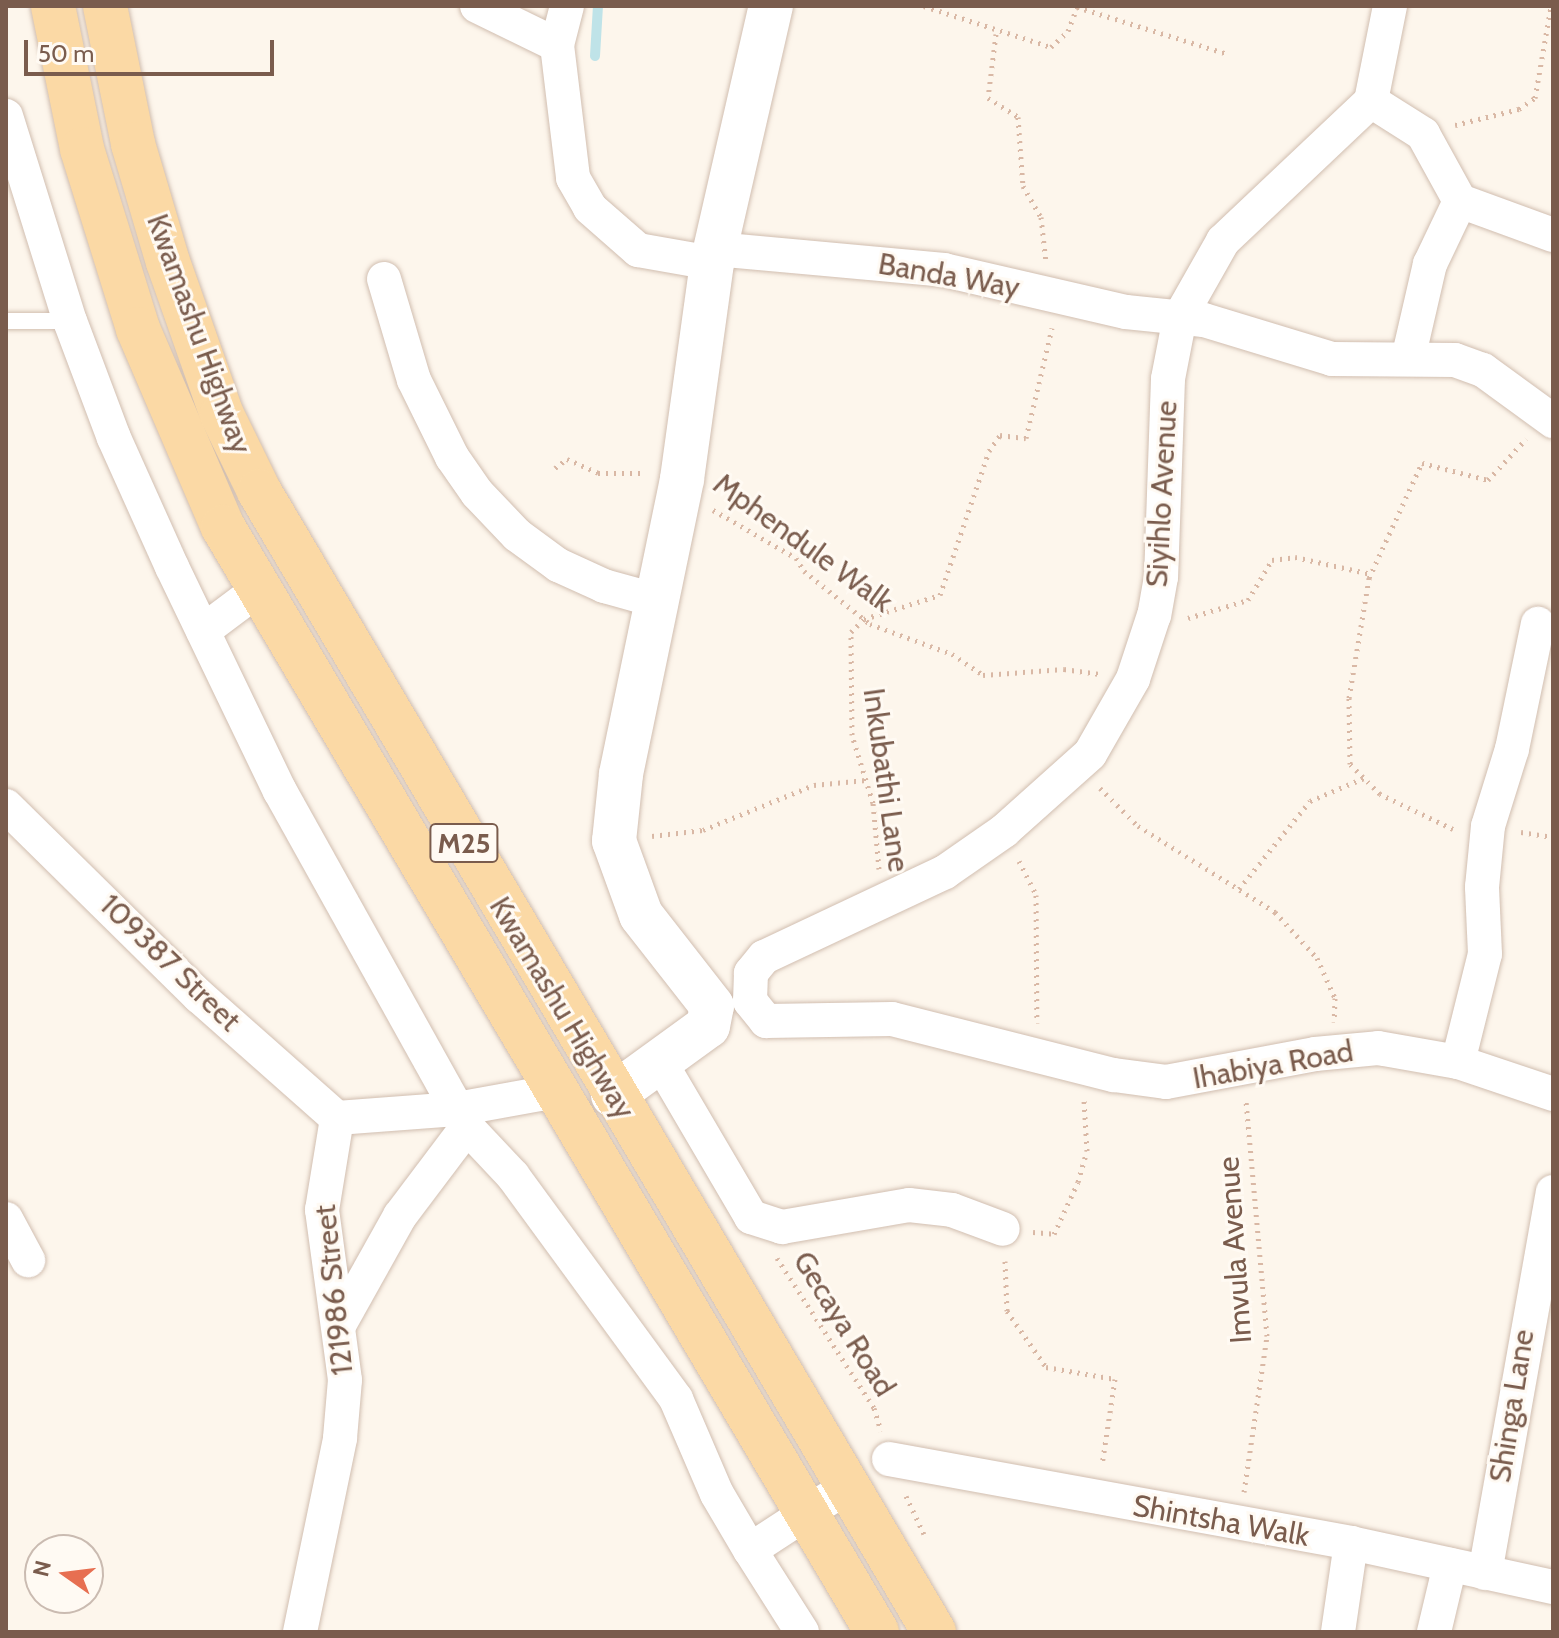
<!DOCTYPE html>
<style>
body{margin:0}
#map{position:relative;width:1559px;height:1638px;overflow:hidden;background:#fdf6ec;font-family:Cabin,sans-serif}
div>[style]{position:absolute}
.stream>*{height:10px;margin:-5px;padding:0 5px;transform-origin:5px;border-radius:5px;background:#bfe3e8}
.path>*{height:5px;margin-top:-2.5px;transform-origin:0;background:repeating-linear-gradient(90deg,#d9b8a5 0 2px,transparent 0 8px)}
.roads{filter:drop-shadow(0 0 2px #d1beb0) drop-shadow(0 0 2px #d1beb0)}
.lane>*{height:16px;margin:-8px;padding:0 8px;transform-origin:8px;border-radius:8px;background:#fff}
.street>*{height:34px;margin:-17px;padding:0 17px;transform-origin:17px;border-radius:17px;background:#fff}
.secondary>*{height:44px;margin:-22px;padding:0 22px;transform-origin:22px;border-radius:22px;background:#fff}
.primary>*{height:44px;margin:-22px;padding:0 22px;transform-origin:22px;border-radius:22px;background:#fbd9a5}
span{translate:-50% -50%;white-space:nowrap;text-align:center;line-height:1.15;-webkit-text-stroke:6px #fffaf3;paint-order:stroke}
.shield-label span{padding:2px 6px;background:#fffaf3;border:2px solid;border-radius:6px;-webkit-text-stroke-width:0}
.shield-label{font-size:28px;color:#7a5c4d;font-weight:700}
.street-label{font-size:30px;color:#7a5c4d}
.frame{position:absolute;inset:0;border:8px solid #7a5c4d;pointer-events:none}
.north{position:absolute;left:24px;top:1534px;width:80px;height:80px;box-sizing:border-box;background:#fffaf3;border:2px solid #cabbb1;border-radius:50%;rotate:284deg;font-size:22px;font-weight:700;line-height:32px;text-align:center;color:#7a5c4d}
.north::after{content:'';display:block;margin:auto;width:28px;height:36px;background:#e76f51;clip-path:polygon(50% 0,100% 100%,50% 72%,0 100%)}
.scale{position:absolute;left:24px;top:40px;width:250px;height:36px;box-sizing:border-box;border:4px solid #7a5c4d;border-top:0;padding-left:10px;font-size:24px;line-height:28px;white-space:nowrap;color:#7a5c4d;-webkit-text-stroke:6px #fffaf3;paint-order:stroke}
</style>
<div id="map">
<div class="stream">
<div style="left:595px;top:56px;width:50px;rotate:-86.6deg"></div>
</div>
<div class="path">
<div style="left:924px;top:6px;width:133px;rotate:17.9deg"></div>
<div style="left:1051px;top:47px;width:23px;rotate:-43deg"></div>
<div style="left:1068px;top:31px;width:26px;rotate:-69deg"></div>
<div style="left:1077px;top:7px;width:155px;rotate:17.3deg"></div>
<div style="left:996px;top:34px;width:64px;rotate:97.1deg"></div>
<div style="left:988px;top:98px;width:36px;rotate:32deg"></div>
<div style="left:1018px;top:117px;width:69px;rotate:85.9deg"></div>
<div style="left:1023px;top:186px;width:36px;rotate:60deg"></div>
<div style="left:1041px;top:217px;width:45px;rotate:83.7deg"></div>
<div style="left:1455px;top:125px;width:66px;rotate:-14deg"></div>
<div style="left:1519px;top:109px;width:19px;rotate:-35deg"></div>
<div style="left:1535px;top:98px;width:93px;rotate:-80.1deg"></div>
<div style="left:555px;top:468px;width:15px;rotate:-37deg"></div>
<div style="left:567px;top:459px;width:34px;rotate:24deg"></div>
<div style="left:598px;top:473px;width:47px"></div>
<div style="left:713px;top:510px;width:96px;rotate:30deg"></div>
<div style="left:796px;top:558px;width:15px;rotate:58deg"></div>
<div style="left:804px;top:571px;width:85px;rotate:38.8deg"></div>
<div style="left:870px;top:624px;width:87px;rotate:20.1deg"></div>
<div style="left:952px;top:654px;width:37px;rotate:34deg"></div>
<div style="left:983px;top:675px;width:81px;rotate:-4.2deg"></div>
<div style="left:1064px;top:669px;width:36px;rotate:8deg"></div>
<div style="left:1188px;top:618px;width:63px;rotate:-16.7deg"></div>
<div style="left:1248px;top:600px;width:47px;rotate:-59deg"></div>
<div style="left:1272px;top:560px;width:23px;rotate:-7deg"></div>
<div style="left:1295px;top:557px;width:78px;rotate:12.6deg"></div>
<div style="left:1100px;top:788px;width:54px;rotate:45deg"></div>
<div style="left:1138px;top:826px;width:162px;rotate:32.1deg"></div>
<div style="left:1275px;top:912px;width:62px;rotate:47.6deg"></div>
<div style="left:1317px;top:958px;width:44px;rotate:65.8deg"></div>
<div style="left:1335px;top:998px;width:24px;rotate:92deg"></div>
<div style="left:1453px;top:829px;width:81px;rotate:-154.4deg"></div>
<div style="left:1380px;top:794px;width:42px;rotate:-135deg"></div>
<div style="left:1350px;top:764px;width:66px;rotate:-90.9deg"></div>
<div style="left:1349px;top:698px;width:122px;rotate:-80.5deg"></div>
<div style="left:1369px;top:578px;width:127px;rotate:-65.3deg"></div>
<div style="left:1422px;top:463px;width:68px;rotate:14.4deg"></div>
<div style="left:1488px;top:480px;width:56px;rotate:-47.2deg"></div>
<div style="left:1521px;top:832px;width:32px;rotate:9deg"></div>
<div style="left:652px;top:836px;width:51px;rotate:-6.7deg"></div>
<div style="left:703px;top:830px;width:120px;rotate:-22.1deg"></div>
<div style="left:814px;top:785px;width:52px;rotate:-5.5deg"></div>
<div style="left:1019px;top:861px;width:38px;rotate:63deg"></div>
<div style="left:1036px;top:895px;width:128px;rotate:89.6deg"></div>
<div style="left:879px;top:869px;width:66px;rotate:-95.2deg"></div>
<div style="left:873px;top:803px;width:71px;rotate:-107.2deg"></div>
<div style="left:852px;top:735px;width:103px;rotate:-90.6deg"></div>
<div style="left:851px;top:632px;width:18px;rotate:-45deg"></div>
<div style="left:864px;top:619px;width:80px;rotate:-17.5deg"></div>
<div style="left:940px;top:595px;width:152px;rotate:-71.2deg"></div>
<div style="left:989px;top:451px;width:19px;rotate:-55deg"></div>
<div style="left:1000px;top:435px;width:26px;rotate:7deg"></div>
<div style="left:1026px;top:438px;width:113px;rotate:-76.7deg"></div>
<div style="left:1239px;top:889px;width:113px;rotate:-51.1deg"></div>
<div style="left:1310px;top:801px;width:59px;rotate:-23.1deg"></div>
<div style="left:1033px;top:1232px;width:21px;rotate:5deg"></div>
<div style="left:1054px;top:1234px;width:57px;rotate:-65.2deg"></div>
<div style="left:1078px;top:1182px;width:32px;rotate:-74deg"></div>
<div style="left:1087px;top:1151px;width:51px;rotate:-93.4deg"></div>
<div style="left:777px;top:1258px;width:179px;rotate:57.1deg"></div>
<div style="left:874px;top:1408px;width:24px;rotate:73deg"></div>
<div style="left:1005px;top:1261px;width:50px;rotate:87.7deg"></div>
<div style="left:1007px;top:1311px;width:68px;rotate:55.1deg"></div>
<div style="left:1046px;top:1367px;width:70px;rotate:9.9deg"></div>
<div style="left:1115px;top:1379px;width:87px;rotate:98.6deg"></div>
<div style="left:1244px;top:1492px;width:158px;rotate:-81.6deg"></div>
<div style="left:1267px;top:1336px;width:236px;rotate:-95.1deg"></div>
<div style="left:906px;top:1496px;width:42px;rotate:64.7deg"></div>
</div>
<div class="roads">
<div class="lane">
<div style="left:6px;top:321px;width:64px"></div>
</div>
<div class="street">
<div style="left:477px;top:6px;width:89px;rotate:26deg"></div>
<div style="left:567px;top:6px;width:40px;rotate:104.4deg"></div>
<div style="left:557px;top:45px;width:134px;rotate:83.1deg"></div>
<div style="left:573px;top:178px;width:34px;rotate:60deg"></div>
<div style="left:590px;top:208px;width:64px;rotate:41.2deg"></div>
<div style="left:638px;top:250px;width:75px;rotate:10deg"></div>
<div style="left:1390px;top:6px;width:97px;rotate:101.3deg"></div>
<div style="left:1371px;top:101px;width:204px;rotate:136.6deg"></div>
<div style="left:1223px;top:241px;width:87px;rotate:119.5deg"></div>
<div style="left:1180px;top:317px;width:63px;rotate:101deg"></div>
<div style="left:1168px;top:379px;width:198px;rotate:92deg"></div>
<div style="left:1161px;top:577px;width:39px;rotate:100deg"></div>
<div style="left:1154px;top:615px;width:67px;rotate:108.2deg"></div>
<div style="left:1133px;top:679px;width:86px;rotate:119.8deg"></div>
<div style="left:1090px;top:754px;width:115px;rotate:138.2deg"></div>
<div style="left:1004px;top:831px;width:72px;rotate:145.2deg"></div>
<div style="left:945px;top:872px;width:200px;rotate:154.8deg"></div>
<div style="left:764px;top:957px;width:21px;rotate:129deg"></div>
<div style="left:751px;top:973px;width:28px;rotate:92deg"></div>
<div style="left:750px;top:1001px;width:26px;rotate:51deg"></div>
<div style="left:766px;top:1021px;width:126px;rotate:-0.9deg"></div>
<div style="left:892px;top:1019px;width:229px;rotate:14.2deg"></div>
<div style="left:1114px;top:1075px;width:52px;rotate:7.7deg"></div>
<div style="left:1166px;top:1082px;width:152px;rotate:-10.6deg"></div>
<div style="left:1315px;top:1054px;width:63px;rotate:-5.4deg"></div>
<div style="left:1378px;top:1048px;width:81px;rotate:9.9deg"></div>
<div style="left:1458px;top:1062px;width:100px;rotate:18.6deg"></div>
<div style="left:1371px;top:101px;width:62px;rotate:32.4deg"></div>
<div style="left:1423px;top:134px;width:77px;rotate:61.1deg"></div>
<div style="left:1460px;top:201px;width:99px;rotate:20.1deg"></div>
<div style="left:6px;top:116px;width:215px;rotate:72.7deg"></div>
<div style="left:70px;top:321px;width:125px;rotate:69.4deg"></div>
<div style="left:114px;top:438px;width:141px;rotate:65.8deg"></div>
<div style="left:172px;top:567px;width:249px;rotate:64.3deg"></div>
<div style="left:280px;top:791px;width:385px;rotate:60.9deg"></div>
<div style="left:467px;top:1127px;width:67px;rotate:46.8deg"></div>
<div style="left:513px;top:1176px;width:276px;rotate:53.8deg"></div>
<div style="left:676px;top:1399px;width:103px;rotate:66.7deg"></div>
<div style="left:717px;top:1494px;width:65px;rotate:59.5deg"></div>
<div style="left:750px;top:1550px;width:113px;rotate:-33.1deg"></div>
<div style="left:715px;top:249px;width:230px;rotate:5.2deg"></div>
<div style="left:944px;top:270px;width:187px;rotate:13deg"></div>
<div style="left:1126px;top:312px;width:78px;rotate:5.9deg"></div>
<div style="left:1204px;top:320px;width:134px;rotate:16.9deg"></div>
<div style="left:1332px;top:359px;width:123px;rotate:0.5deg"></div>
<div style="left:1455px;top:360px;width:30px;rotate:20deg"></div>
<div style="left:1483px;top:370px;width:87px;rotate:36.1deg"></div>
<div style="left:384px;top:279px;width:105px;rotate:73.5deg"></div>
<div style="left:414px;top:380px;width:86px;rotate:63.7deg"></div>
<div style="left:452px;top:457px;width:44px;rotate:55.2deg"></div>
<div style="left:477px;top:493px;width:58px;rotate:46.4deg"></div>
<div style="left:517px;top:535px;width:51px;rotate:36.2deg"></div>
<div style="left:558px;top:565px;width:51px;rotate:24.5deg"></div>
<div style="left:604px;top:586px;width:52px;rotate:15.6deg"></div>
<div style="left:1408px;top:359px;width:98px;rotate:-77deg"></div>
<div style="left:1430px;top:264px;width:70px;rotate:-64.5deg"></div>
<div style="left:203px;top:631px;width:70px;rotate:-36.9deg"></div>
<div style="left:6px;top:806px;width:271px;rotate:44.6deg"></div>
<div style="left:199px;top:996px;width:184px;rotate:41.5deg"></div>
<div style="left:659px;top:1060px;width:182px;rotate:59.6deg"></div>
<div style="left:751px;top:1217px;width:33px;rotate:18deg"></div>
<div style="left:782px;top:1227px;width:129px;rotate:-9.8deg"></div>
<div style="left:909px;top:1205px;width:43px;rotate:6.6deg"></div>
<div style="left:952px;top:1210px;width:54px;rotate:20.4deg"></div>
<div style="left:1458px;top:1062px;width:111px;rotate:-76deg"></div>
<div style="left:1485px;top:954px;width:67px;rotate:-92.6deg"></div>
<div style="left:1482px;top:887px;width:61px;rotate:-84.4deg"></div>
<div style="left:1488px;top:826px;width:81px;rotate:-72.7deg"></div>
<div style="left:1512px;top:749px;width:128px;rotate:-78.3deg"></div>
<div style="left:337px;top:1118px;width:120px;rotate:-4.3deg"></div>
<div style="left:457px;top:1109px;width:101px;rotate:-10.3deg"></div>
<div style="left:6px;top:1219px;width:47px;rotate:61.8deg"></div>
<div style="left:339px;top:1325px;width:125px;rotate:-60.8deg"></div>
<div style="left:400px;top:1216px;width:111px;rotate:-53deg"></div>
<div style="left:889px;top:1459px;width:470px;rotate:10.3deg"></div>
<div style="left:1351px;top:1543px;width:207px;rotate:12.3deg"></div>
<div style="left:750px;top:1550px;width:97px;rotate:57.6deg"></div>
<div style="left:1485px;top:1573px;width:387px;rotate:-79.9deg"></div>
<div style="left:300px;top:1632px;width:198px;rotate:-78.3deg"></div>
<div style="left:340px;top:1438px;width:58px;rotate:-85.1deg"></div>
<div style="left:345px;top:1380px;width:172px;rotate:-97.7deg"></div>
<div style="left:322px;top:1210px;width:93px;rotate:-80.7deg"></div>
<div style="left:1338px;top:1632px;width:90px;rotate:-81.7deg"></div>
<div style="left:1434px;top:1632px;width:69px;rotate:-76.6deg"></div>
</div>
<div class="secondary">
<div style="left:613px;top:1095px;width:117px;rotate:-36deg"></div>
<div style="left:708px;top:1026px;width:20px;rotate:-79deg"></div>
<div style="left:712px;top:1006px;width:115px;rotate:-128deg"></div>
<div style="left:641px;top:915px;width:79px;rotate:-110deg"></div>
<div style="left:614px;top:841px;width:67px;rotate:-84deg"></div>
<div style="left:621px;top:774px;width:301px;rotate:-78.3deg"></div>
<div style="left:682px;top:479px;width:218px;rotate:-82.1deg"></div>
<div style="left:712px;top:263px;width:264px;rotate:-77.1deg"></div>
</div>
<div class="primary">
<div style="left:53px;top:6px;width:146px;rotate:78.5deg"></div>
<div style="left:82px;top:149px;width:189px;rotate:72.7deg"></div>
<div style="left:138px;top:329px;width:215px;rotate:66.8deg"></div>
<div style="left:223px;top:527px;width:1284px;rotate:59.38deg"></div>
<div style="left:105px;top:6px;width:141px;rotate:78.5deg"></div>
<div style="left:133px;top:144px;width:123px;rotate:73.5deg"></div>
<div style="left:168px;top:262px;width:162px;rotate:70.6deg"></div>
<div style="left:222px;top:415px;width:85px;rotate:64deg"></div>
<div style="left:259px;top:491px;width:1326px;rotate:59.39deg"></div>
</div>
</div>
<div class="shield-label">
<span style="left:464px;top:843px">M25</span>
</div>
<div class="street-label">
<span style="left:949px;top:276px;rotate:10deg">Banda Way</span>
<span style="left:199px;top:334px;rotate:70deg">Kwamashu Highway</span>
<span style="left:1162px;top:494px;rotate:-87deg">Siyihlo Avenue</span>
<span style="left:803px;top:543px;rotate:36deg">Mphendule Walk</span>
<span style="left:886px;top:780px;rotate:82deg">Inkubathi Lane</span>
<span style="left:170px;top:963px;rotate:44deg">109387 Street</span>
<span style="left:562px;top:1008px;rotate:59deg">Kwamashu Highway</span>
<span style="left:1273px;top:1065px;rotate:-10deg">Ihabiya Road</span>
<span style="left:1235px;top:1250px;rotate:-94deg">Imvula Avenue</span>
<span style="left:334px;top:1290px;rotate:-96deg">121986 Street</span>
<span style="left:844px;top:1324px;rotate:58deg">Gecaya Road</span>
<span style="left:1512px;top:1406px;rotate:-81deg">Shinga Lane</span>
<span style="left:1221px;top:1521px;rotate:10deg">Shintsha Walk</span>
</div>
<div class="frame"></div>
<div class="north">N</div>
<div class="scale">50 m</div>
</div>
